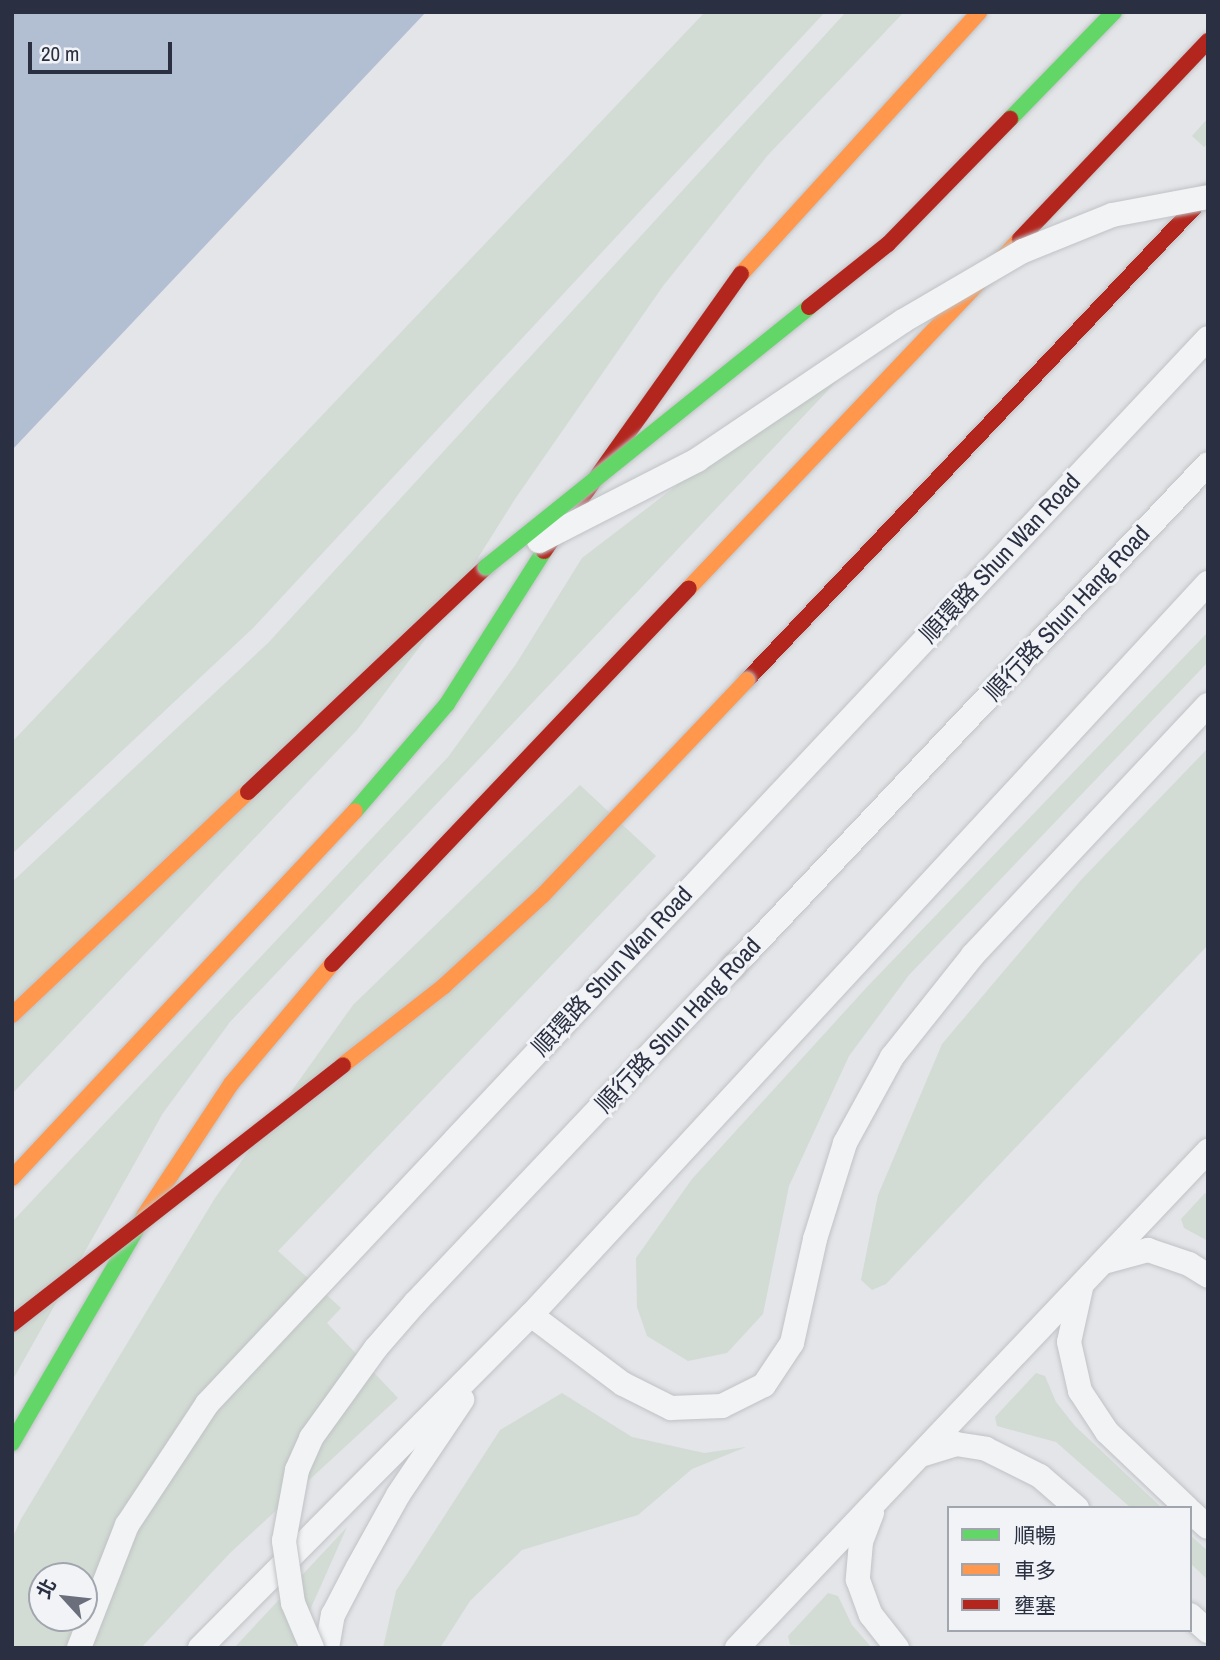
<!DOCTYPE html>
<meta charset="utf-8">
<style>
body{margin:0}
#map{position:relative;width:1220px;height:1660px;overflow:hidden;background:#e3e5e8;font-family:"Archivo Narrow","Noto Sans TC",sans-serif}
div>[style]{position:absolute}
.green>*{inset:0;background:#d2dcd4}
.water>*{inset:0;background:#b2bed2}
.roads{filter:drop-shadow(0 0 2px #c0c2c5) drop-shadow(0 0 2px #c0c2c5)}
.lane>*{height:24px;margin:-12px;padding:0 12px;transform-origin:12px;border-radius:12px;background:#f2f3f5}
.fast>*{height:16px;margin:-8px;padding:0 8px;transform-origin:8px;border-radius:8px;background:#63d668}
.slow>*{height:16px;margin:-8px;padding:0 8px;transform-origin:8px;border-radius:8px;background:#ff974d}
.jam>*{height:16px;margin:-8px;padding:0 8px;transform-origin:8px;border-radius:8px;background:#b3261e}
.bridges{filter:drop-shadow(0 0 2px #c0c2c5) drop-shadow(0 0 2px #c0c2c5)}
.lane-bridge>*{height:24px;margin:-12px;padding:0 12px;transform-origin:12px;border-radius:12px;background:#f2f3f5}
.fast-bridge>*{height:16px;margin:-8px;padding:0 8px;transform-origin:8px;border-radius:8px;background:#63d668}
.slow-bridge>*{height:16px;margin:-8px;padding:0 8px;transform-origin:8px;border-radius:8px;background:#ff974d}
.jam-bridge>*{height:16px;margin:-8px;padding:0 8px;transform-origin:8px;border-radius:8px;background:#b3261e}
span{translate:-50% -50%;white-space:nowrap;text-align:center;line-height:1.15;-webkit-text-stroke:6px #f1f3f7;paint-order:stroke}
.street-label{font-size:24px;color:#2a3041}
.frame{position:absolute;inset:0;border:14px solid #2a3041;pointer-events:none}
.legend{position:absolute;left:947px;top:1506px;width:245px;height:126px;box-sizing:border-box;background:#f1f3f7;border:2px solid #a1a5ae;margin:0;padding:9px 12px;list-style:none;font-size:21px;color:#2a3041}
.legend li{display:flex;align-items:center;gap:14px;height:35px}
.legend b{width:35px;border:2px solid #a1a5ae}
.north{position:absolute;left:28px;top:1562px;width:70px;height:70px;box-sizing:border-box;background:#f1f3f7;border:2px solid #a1a5ae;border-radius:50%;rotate:297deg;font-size:19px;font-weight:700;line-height:28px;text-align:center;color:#2a3041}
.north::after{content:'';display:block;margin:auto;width:24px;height:32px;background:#6b6f7b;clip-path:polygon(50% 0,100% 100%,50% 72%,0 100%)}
.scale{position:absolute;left:28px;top:42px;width:144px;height:32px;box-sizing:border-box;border:4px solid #2a3041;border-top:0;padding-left:9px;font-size:21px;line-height:24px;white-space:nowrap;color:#2a3041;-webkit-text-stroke:5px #f1f3f7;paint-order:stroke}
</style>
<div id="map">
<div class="green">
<div style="clip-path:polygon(705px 12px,825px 12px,253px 628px,12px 854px,12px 742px)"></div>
<div style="clip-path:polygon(846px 12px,904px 12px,768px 155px,663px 286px,515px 499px,436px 625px,357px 730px,12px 1094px,12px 882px,269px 642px)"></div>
<div style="clip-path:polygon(1208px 118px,1208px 144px,1204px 147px,1192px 136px)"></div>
<div style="clip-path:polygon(853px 364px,230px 1022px,163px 1113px,12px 1381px,12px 1222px,448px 757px,516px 664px,582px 558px,710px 460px)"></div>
<div style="clip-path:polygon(1208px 632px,1208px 662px,909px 975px,849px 1056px,789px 1186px,763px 1314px,727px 1353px,688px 1361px,647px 1336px,637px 1307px,636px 1258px,692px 1179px,867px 987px)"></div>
<div style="clip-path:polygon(1208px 748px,1208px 945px,886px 1284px,872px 1290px,861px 1280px,878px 1195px,942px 1044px,1081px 880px)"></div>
<div style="clip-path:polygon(evenodd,580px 785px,656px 856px,278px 1251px,341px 1308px,327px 1323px,398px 1398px,230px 1553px,141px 1648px,12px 1648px,12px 1539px,21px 1519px,215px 1198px,353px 1005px,580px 785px,42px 1576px,84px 1576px,84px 1618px,42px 1618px,42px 1576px)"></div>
<div style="clip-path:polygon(1205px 1193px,1208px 1194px,1208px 1241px,1184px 1228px,1181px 1219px)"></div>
<div style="clip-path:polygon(1036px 1373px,1045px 1376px,1056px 1402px,1075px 1426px,1162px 1508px,1131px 1508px,1056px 1442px,997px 1426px,995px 1417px)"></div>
<div style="clip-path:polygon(562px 1393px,632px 1437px,704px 1453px,746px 1447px,692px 1469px,638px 1515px,522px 1550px,470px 1601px,440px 1648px,383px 1648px,396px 1591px,500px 1430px)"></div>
<div style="clip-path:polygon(347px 1527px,293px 1648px,234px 1648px)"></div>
<div style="clip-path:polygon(1190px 1535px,1208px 1551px,1208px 1580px,1190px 1563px)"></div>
<div style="clip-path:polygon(828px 1593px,838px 1596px,852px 1625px,872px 1648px,790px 1645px,788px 1636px)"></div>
</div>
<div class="water">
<div style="clip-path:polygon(12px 12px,426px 12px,12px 450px)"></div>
</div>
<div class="roads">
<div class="lane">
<div style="left:734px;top:966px;width:690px;rotate:-46.64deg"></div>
<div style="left:1104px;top:1262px;width:46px;rotate:-15.3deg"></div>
<div style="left:1148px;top:1250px;width:43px;rotate:18.9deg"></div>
<div style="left:1189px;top:1264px;width:22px;rotate:32deg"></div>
<div style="left:1081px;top:1288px;width:55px;rotate:102.5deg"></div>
<div style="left:1069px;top:1342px;width:50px;rotate:77.3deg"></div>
<div style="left:1080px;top:1391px;width:49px;rotate:56.6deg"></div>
<div style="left:1107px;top:1432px;width:110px;rotate:43.5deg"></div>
<div style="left:531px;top:1315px;width:115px;rotate:36.9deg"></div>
<div style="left:623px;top:1384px;width:54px;rotate:26.6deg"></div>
<div style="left:671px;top:1408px;width:51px;rotate:-2.2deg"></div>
<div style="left:722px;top:1406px;width:47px;rotate:-26.6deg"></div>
<div style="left:764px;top:1385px;width:50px;rotate:-56.3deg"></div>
<div style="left:792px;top:1343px;width:107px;rotate:-77.5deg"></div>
<div style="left:815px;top:1239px;width:101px;rotate:-72.6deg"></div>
<div style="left:845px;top:1143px;width:98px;rotate:-61.3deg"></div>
<div style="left:892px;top:1057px;width:130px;rotate:-51.5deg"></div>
<div style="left:973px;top:955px;width:343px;rotate:-46.8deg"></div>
<div style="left:924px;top:1454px;width:34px;rotate:-17deg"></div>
<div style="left:956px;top:1444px;width:30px;rotate:9deg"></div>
<div style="left:986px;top:1449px;width:60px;rotate:26.6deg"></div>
<div style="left:1040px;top:1476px;width:49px;rotate:40.9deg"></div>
<div style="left:1190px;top:1511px;width:24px;rotate:42deg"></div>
<div style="left:872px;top:1513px;width:31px;rotate:111deg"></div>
<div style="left:861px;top:1542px;width:38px;rotate:95deg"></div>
<div style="left:858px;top:1580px;width:37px;rotate:70deg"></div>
<div style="left:871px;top:1615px;width:42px;rotate:51.8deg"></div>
<div style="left:1190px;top:1615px;width:24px;rotate:42deg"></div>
<div style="left:79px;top:1648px;width:132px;rotate:-68.7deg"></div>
<div style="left:127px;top:1525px;width:145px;rotate:-56.5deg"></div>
<div style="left:207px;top:1404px;width:1462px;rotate:-46.8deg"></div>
<div style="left:200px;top:1648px;width:470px;rotate:-45.2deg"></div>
<div style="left:531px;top:1315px;width:997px;rotate:-47.24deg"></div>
<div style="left:327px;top:1648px;width:34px;rotate:-80deg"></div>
<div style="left:333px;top:1615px;width:54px;rotate:-62.5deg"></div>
<div style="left:358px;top:1567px;width:82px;rotate:-60.9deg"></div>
<div style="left:398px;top:1495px;width:115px;rotate:-56deg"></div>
<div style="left:737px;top:1648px;width:685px;rotate:-46.54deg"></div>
</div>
<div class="fast">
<div style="left:355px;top:811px;width:141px;rotate:-49.3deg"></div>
<div style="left:447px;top:704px;width:181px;rotate:-57.6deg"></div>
<div style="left:12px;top:1443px;width:263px;rotate:-59.8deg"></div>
</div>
<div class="slow">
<div style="left:741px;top:274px;width:354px;rotate:-47.7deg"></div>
<div style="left:689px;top:588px;width:481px;rotate:-46.5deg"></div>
<div style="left:12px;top:1015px;width:325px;rotate:-43.4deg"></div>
<div style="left:12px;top:1178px;width:502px;rotate:-46.94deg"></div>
<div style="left:144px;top:1216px;width:158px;rotate:-56.6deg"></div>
<div style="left:231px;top:1084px;width:157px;rotate:-49.9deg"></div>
</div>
<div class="jam">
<div style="left:1020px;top:239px;width:273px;rotate:-46.5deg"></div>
<div style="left:544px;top:551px;width:340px;rotate:-54.6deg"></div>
<div style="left:747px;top:680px;width:671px;rotate:-46.57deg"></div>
<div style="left:248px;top:792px;width:328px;rotate:-43.4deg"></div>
<div style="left:332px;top:964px;width:518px;rotate:-46.48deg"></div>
</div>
</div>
<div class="bridges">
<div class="lane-bridge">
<div style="left:539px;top:541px;width:178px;rotate:-27.1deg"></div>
<div style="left:697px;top:460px;width:249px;rotate:-34deg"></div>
<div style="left:903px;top:321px;width:139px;rotate:-30.3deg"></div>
<div style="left:1023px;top:251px;width:96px;rotate:-22deg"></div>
<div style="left:1112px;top:215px;width:98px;rotate:-10.6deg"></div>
<div style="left:312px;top:1648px;width:49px;rotate:-112.9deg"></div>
<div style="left:293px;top:1603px;width:63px;rotate:-98.3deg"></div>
<div style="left:284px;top:1541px;width:72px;rotate:-79.6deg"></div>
<div style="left:297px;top:1470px;width:35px;rotate:-66deg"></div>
<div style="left:311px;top:1438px;width:111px;rotate:-54.2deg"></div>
<div style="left:376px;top:1348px;width:61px;rotate:-49deg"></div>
<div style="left:416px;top:1302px;width:463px;rotate:-46.6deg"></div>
</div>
<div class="fast-bridge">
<div style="left:1010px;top:119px;width:149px;rotate:-45.8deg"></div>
<div style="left:486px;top:567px;width:415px;rotate:-38.8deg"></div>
</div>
<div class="slow-bridge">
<div style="left:343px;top:1065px;width:128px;rotate:-38deg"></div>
<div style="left:444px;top:986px;width:134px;rotate:-42.6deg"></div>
<div style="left:543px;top:895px;width:296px;rotate:-46.5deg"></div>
</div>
<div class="jam-bridge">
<div style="left:809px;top:307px;width:101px;rotate:-38.6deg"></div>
<div style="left:888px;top:244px;width:175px;rotate:-45.7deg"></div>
<div style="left:12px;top:1324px;width:420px;rotate:-38deg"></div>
</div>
</div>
<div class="street-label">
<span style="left:1000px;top:558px;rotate:-47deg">順環路 Shun Wan Road</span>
<span style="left:1067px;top:613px;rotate:-47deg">順行路 Shun Hang Road</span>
<span style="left:612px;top:971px;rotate:-47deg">順環路 Shun Wan Road</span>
<span style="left:678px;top:1025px;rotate:-47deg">順行路 Shun Hang Road</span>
</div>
<div class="frame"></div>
<ul class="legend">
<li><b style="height:9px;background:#63d668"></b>順暢</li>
<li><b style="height:9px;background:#ff974d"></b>車多</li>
<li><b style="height:9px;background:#b3261e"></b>壅塞</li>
</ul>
<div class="north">北</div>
<div class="scale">20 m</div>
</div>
